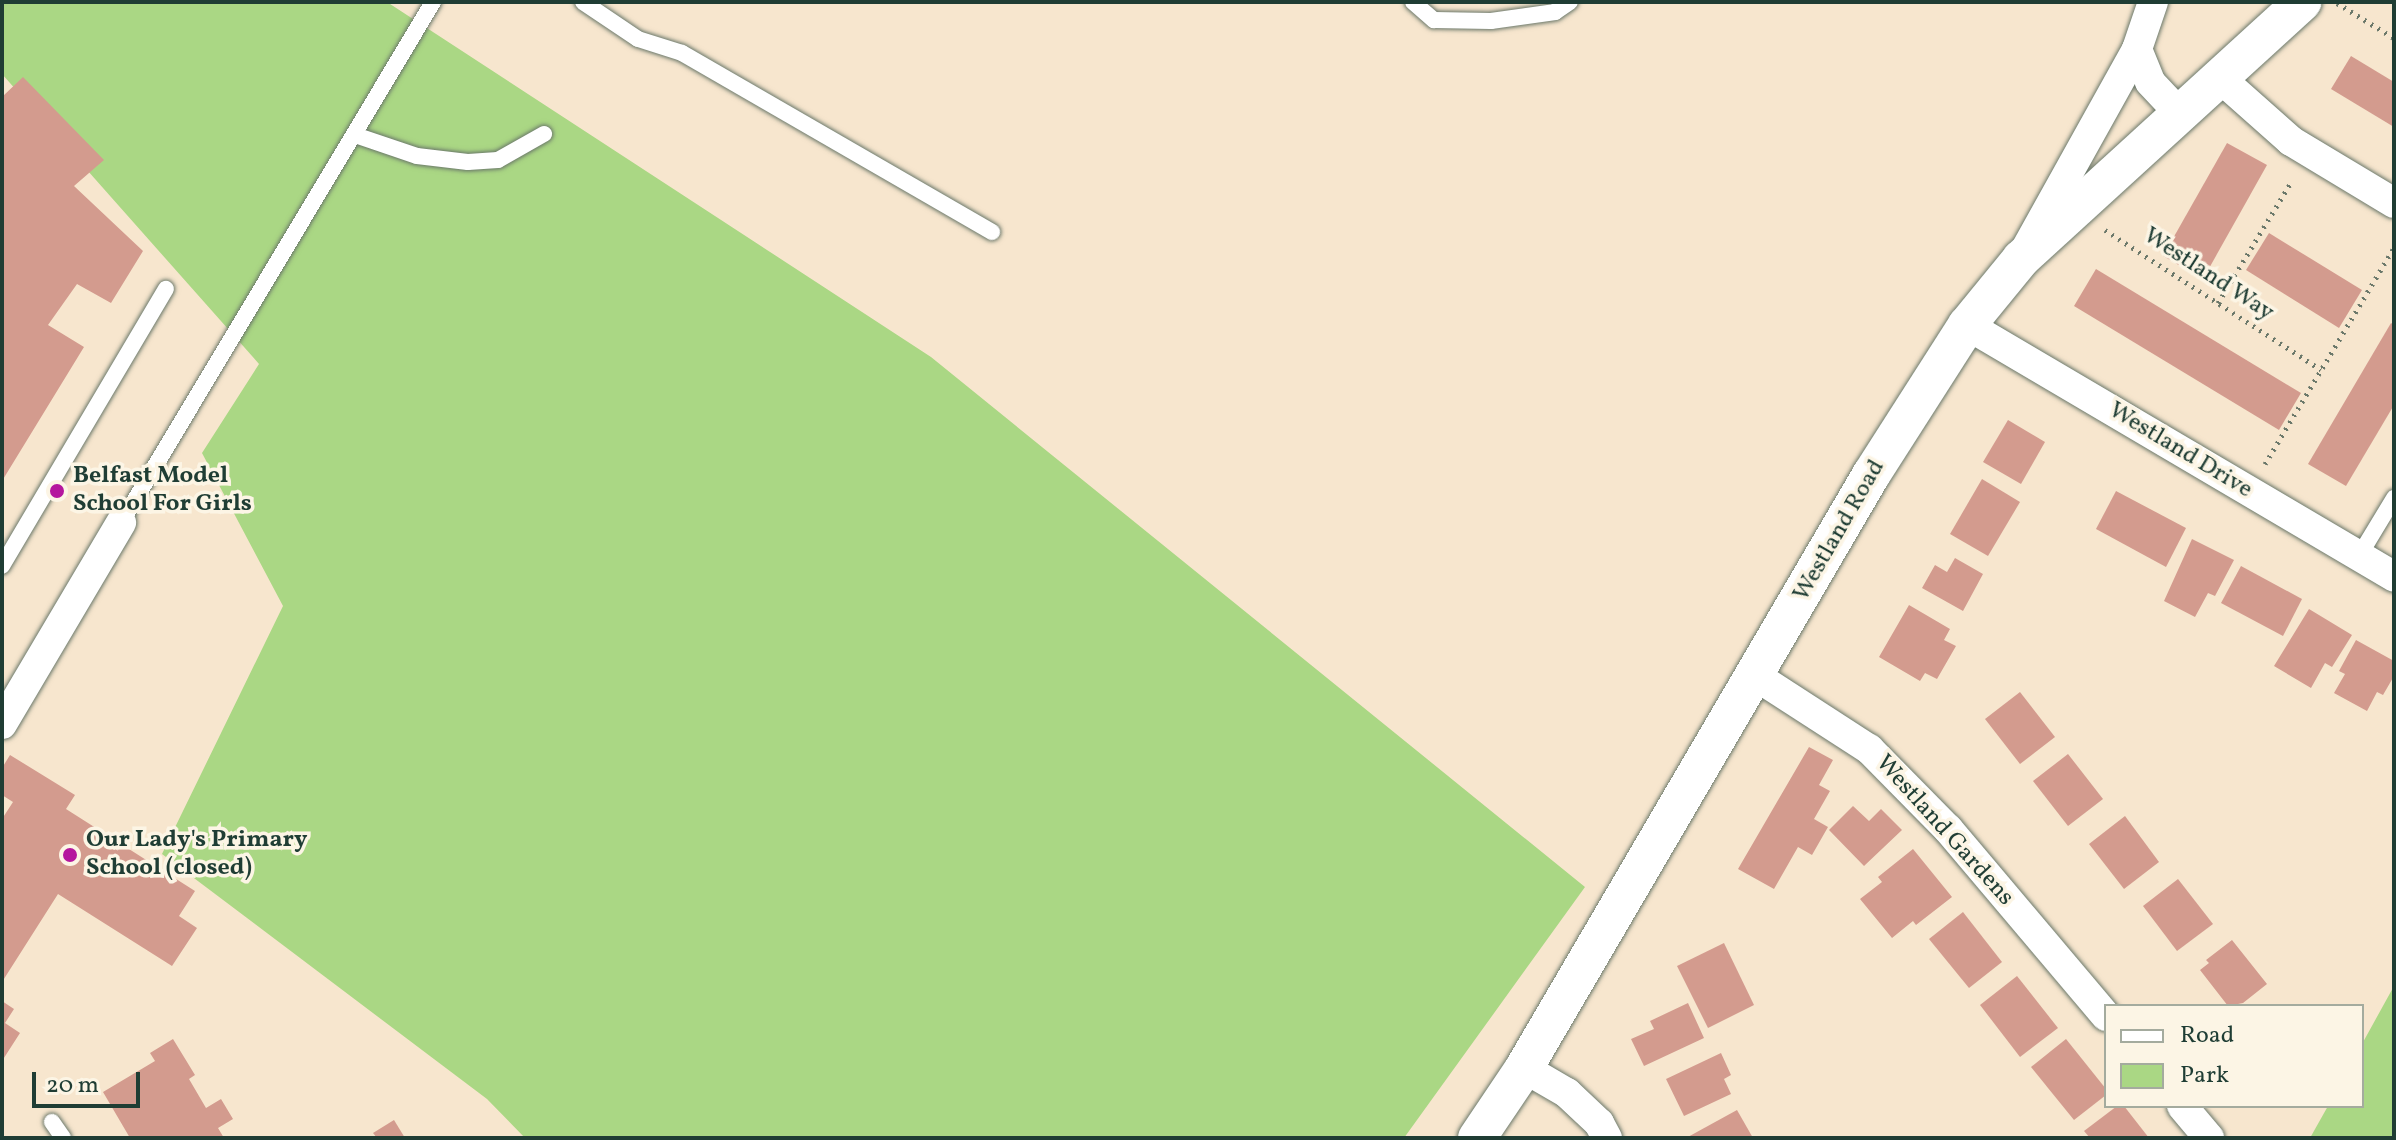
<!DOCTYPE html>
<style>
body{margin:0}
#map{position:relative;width:2396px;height:1140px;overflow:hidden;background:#f7e6ce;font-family:Vollkorn,serif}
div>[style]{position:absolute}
.green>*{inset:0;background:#aad784}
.building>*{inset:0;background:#d39b8e}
.path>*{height:5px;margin-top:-2.5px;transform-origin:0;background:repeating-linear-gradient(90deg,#6b786a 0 2px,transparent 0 8px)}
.roads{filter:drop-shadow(0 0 2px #6b786a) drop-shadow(0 0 2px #6b786a)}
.service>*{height:16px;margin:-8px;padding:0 8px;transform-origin:8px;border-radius:8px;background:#fff}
.minor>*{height:30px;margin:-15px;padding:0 15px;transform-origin:15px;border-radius:15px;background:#fff}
.tertiary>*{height:38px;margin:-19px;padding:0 19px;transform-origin:19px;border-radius:19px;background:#fff}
.dots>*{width:22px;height:22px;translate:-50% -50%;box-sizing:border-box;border:4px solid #fcf5e5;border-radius:50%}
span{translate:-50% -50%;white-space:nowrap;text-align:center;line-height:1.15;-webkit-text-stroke:7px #fcf5e5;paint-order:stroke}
.street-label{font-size:24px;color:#1f3d34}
.poi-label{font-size:24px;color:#1f3d34;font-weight:700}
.left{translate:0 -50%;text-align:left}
.frame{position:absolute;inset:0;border:4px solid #1f3d34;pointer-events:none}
.legend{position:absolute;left:2104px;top:1004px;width:260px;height:104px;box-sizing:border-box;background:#fcf5e5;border:2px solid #a4ab9e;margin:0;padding:10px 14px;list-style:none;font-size:24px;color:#1f3d34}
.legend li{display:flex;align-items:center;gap:16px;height:40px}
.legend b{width:40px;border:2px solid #a4ab9e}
.scale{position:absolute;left:32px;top:1072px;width:108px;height:36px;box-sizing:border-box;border:4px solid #1f3d34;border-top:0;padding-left:10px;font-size:24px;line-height:28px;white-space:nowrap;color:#1f3d34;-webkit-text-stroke:6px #fcf5e5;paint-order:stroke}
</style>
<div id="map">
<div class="green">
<div style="clip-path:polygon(2px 2px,387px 2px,931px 357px,1585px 887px,1404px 1138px,525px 1138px,487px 1099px,162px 854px,283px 606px,202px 453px,259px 364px,2px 74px)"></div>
<div style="clip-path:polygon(2394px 986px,2394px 1138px,2310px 1138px,2328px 1106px,2362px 1106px,2362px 1044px)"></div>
</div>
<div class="building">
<div style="clip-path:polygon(2351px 56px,2394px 82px,2394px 127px,2331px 89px)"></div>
<div style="clip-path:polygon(23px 77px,104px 160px,74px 186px,143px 251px,111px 303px,77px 284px,48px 325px,84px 347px,2px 481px,2px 97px)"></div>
<div style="clip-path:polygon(2227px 143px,2267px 165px,2203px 279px,2163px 256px)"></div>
<div style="clip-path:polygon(2269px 233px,2362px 290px,2339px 328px,2246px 270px)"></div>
<div style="clip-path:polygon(2096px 269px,2301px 393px,2279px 430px,2074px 306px)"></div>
<div style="clip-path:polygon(2391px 323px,2394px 325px,2394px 405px,2346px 486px,2308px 464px)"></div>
<div style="clip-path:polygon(2008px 420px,2045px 442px,2021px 484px,1983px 462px)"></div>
<div style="clip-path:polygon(1982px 479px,2020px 502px,1988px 556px,1950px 534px)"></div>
<div style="clip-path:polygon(2116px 491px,2186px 528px,2166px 567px,2096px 529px)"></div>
<div style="clip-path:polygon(2192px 539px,2234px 560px,2215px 596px,2208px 593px,2195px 617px,2164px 601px)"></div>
<div style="clip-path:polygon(1955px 558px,1983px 574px,1963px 611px,1922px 588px,1935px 565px,1947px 572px)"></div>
<div style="clip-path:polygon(2241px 566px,2302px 599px,2283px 636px,2221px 603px)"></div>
<div style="clip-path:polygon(1909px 605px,1950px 629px,1944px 640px,1956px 646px,1937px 679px,1925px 673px,1920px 681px,1879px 657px)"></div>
<div style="clip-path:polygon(2309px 609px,2352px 635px,2332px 667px,2325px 663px,2311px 688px,2274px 666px)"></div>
<div style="clip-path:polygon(2356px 640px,2394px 661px,2394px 676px,2383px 695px,2377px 692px,2367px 711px,2334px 693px,2345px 674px,2339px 671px)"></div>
<div style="clip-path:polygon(2020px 692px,2055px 737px,2020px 764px,1985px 719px)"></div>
<div style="clip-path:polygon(1809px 747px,1833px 760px,1819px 785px,1830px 791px,1814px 819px,1828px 827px,1812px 855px,1798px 847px,1774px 889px,1738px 869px)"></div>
<div style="clip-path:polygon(2068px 754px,2103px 799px,2068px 826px,2033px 781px)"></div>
<div style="clip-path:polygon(10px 755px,75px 795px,66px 809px,195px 891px,179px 916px,197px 928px,172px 966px,58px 894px,2px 982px,2px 819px,13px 802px,2px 795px,2px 768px)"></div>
<div style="clip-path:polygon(1853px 806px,1869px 821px,1881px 809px,1902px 830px,1864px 866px,1829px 830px)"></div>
<div style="clip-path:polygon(2125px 816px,2159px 862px,2124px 889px,2089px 844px)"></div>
<div style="clip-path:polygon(1913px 849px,1952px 897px,1916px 925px,1913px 921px,1892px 938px,1860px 899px,1882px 882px,1878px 877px)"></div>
<div style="clip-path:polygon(2178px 879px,2213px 924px,2177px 951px,2143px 906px)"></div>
<div style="clip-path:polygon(1963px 912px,2002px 962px,1969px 988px,1929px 939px)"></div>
<div style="clip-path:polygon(2232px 940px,2267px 984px,2243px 1003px,2228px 1006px,2200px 970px,2209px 963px,2206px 960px)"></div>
<div style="clip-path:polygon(1724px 943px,1754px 1005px,1708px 1028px,1677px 966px)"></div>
<div style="clip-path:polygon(2017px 976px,2058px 1028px,2020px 1057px,1980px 1005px)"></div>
<div style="clip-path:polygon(2px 1001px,14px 1009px,5px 1023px,20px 1033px,2px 1061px)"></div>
<div style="clip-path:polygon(1688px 1003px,1704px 1038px,1644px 1066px,1631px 1039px,1654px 1029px,1650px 1021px)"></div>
<div style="clip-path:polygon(173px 1039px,195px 1075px,189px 1079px,206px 1108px,221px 1099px,233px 1119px,218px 1128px,224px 1138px,130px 1138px,103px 1092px,155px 1061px,150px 1053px)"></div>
<div style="clip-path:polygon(2066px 1039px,2106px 1089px,2106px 1095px,2074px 1120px,2031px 1067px)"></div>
<div style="clip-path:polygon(1721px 1053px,1731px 1075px,1724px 1079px,1731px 1094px,1684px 1116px,1666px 1079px)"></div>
<div style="clip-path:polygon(2117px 1106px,2124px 1106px,2149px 1138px,2090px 1138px,2084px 1131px)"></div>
<div style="clip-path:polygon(1737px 1110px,1753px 1138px,1686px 1138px)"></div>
<div style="clip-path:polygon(394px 1120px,405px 1138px,377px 1138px,373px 1133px)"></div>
</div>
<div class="path">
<div style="left:2337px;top:3px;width:67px;rotate:31.6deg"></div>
<div style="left:2105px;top:230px;width:257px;rotate:32.9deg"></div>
<div style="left:2218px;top:303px;width:143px;rotate:-58.8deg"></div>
<div style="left:2265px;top:464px;width:252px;rotate:-59.2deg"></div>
</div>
<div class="roads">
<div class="service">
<div style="left:583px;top:2px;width:66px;rotate:33.9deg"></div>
<div style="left:638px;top:39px;width:46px;rotate:17.7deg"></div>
<div style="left:682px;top:53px;width:358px;rotate:30deg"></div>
<div style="left:1413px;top:2px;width:28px;rotate:41deg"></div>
<div style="left:1434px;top:20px;width:57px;rotate:1deg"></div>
<div style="left:1491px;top:21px;width:65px;rotate:-8deg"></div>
<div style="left:1555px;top:12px;width:18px;rotate:-34deg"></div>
<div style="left:355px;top:135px;width:65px;rotate:18.7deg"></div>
<div style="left:417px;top:156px;width:51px;rotate:6.7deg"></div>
<div style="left:468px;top:162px;width:30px;rotate:-4deg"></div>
<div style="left:498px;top:160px;width:53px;rotate:-29.5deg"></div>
<div style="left:121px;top:523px;width:607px;rotate:-59.08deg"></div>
<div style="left:2359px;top:556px;width:68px;rotate:-58.9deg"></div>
<div style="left:2px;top:566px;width:322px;rotate:-59.4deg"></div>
<div style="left:52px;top:1122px;width:19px;rotate:55deg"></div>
</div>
<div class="minor">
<div style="left:2153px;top:2px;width:50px;rotate:108.8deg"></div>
<div style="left:2137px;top:49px;width:35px;rotate:68deg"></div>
<div style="left:2150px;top:82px;width:44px;rotate:46.8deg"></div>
<div style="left:2220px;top:78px;width:95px;rotate:41.6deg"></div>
<div style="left:2291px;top:141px;width:120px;rotate:31deg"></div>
<div style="left:2027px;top:247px;width:227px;rotate:-60.9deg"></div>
<div style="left:1967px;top:325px;width:496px;rotate:30.5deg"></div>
<div style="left:1756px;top:676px;width:135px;rotate:32.9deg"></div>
<div style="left:1869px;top:749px;width:112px;rotate:45.4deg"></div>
<div style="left:1948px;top:829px;width:245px;rotate:49.8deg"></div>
<div style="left:2px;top:724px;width:234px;rotate:-59.4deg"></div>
<div style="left:1524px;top:1068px;width:50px;rotate:30.2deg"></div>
<div style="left:1567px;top:1093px;width:44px;rotate:43.2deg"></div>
<div style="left:1599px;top:1123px;width:17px;rotate:62deg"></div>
<div style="left:2182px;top:1106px;width:42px;rotate:49.8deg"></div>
</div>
<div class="tertiary">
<div style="left:1477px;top:1138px;width:84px;rotate:-56.1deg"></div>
<div style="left:1524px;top:1068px;width:687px;rotate:-59.67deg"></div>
<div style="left:1871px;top:475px;width:178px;rotate:-57.4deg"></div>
<div style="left:1967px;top:325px;width:85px;rotate:-50.7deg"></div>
<div style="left:2021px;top:259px;width:381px;rotate:-42.4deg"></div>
</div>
</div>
<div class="dots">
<div style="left:57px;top:491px;background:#b5179e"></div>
<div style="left:70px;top:855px;background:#b5179e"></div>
</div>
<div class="street-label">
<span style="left:2208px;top:275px;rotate:33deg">Westland Way</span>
<span style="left:2180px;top:451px;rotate:31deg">Westland Drive</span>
<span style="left:1840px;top:531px;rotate:-60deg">Westland Road</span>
<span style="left:1944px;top:831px;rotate:48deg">Westland Gardens</span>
</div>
<div class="poi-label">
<span class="left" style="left:73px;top:491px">Belfast Model<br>School For Girls</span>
<span class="left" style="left:86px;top:855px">Our Lady's Primary<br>School (closed)</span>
</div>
<div class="frame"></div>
<ul class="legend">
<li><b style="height:10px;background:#fff"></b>Road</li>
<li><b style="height:22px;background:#aad784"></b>Park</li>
</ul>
<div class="scale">20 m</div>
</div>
